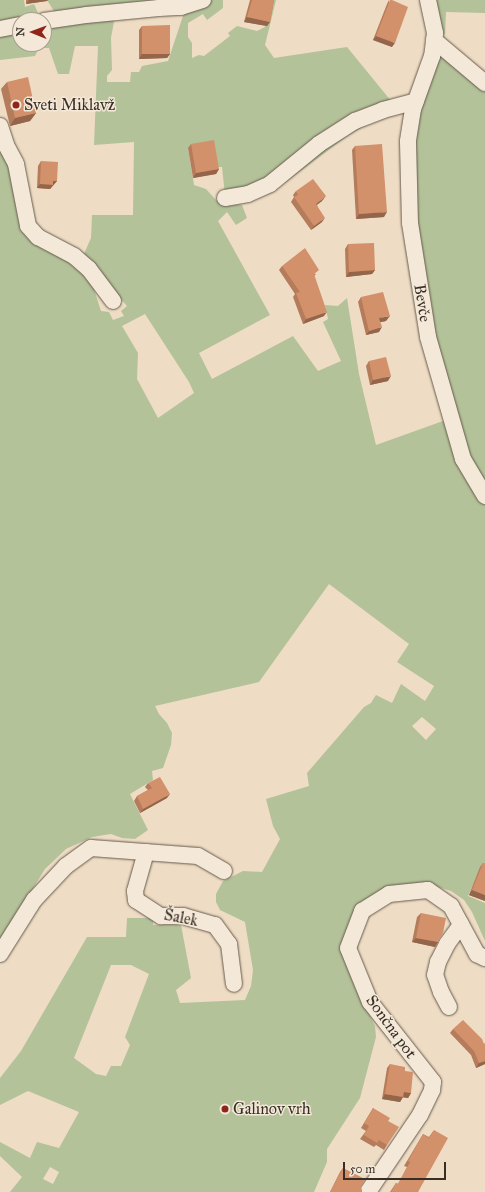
<!DOCTYPE html>
<meta charset="utf-8">
<style>
body{margin:0}
#map{position:relative;width:485px;height:1192px;overflow:hidden;background:#eedcc4;font-family:"IM FELL Great Primer",serif}
div>[style]{position:absolute}
.green>*{inset:0;background:#b3c299}
.roads{filter:drop-shadow(0 0 1px #665a4c) drop-shadow(0 0 1px #665a4c)}
.minor>*{height:16px;margin:-8px;padding:0 8px;transform-origin:8px;border-radius:8px;background:#f4e8d9}
.wall>*{inset:0;background:#b57c5c}
.shaded-wall>*{inset:0;background:#93654b}
.building>*{inset:0;background:#d2906b}
.dots>*{width:11px;height:11px;translate:-50% -50%;box-sizing:border-box;border:2px solid #f4e8d9;border-radius:50%}
span{translate:-50% -50%;white-space:nowrap;text-align:center;line-height:1.15;-webkit-text-stroke:3px #f4e8d9;paint-order:stroke}
.poi-label{font-size:16px;color:#382e24}
.left{translate:0 -50%;text-align:left}
.street-label{font-size:16px;color:#382e24}
.north{position:absolute;left:12px;top:12px;width:40px;height:40px;box-sizing:border-box;background:#f4e8d9;border:1px solid #a99e91;border-radius:50%;rotate:271deg;font-size:11px;font-weight:700;line-height:16px;text-align:center;color:#382e24}
.north::after{content:'';display:block;margin:auto;width:14px;height:18px;background:#8f2418;clip-path:polygon(50% 0,100% 100%,50% 72%,0 100%)}
.scale{position:absolute;left:343px;top:1162px;width:103px;height:18px;box-sizing:border-box;border:2px solid #382e24;border-top:0;padding-left:5px;font-size:12px;line-height:14px;white-space:nowrap;color:#382e24;-webkit-text-stroke:3px #f4e8d9;paint-order:stroke}
</style>
<div id="map">
<div class="green">
<div style="clip-path:polygon(0 0,24px 0,25px 7px,34px 4px,39px 15px,37px 20px,0 22px)"></div>
<div style="clip-path:polygon(47px 0,196px 0,57px 16px)"></div>
<div style="clip-path:polygon(evenodd,209px 0,223px 0,223px 8px,207px 20px,203px 14px,188px 23px,188px 37px,192px 43px,192px 58px,199px 55px,204px 56px,230px 36px,228px 33px,237px 26px,257px 31px,265px 27px,269px 5px,260px 0,276px 0,265px 45px,274px 58px,347px 47px,396px 107px,346px 137px,286px 182px,271px 191px,225px 195px,222px 167px,214px 167px,209px 144px,188px 148px,194px 185px,206px 189px,216px 200px,231px 204px,242px 205px,247px 218px,236px 225px,227px 212px,218px 221px,270px 315px,199px 353px,212px 379px,293px 336px,318px 371px,341px 361px,323px 322px,328px 319px,325px 305px,338px 306px,347px 298px,359px 374px,376px 445px,443px 421px,460px 460px,485px 505px,485px 869px,481px 868px,468px 896px,485px 903px,485px 941px,472px 912px,464px 900px,451px 891px,438px 887px,419px 886px,367px 914px,353px 949px,367px 1010px,375px 1026px,376px 1037px,360px 1098px,327px 1149px,327px 1162px,314px 1192px,10px 1192px,22px 1177px,0 1156px,0 1142px,30px 1158px,37px 1142px,59px 1148px,79px 1112px,28px 1091px,0 1105px,0 1078px,21px 1051px,87px 937px,126px 937px,127px 918px,153px 918px,153px 925px,181px 925px,191px 978px,176px 990px,180px 1003px,245px 1000px,251px 986px,253px 970px,245px 922px,220px 910px,216px 902px,216px 894px,223px 881px,243px 871px,262px 872px,280px 839px,273px 826px,266px 799px,309px 786px,307px 773px,364px 707px,371px 703px,376px 695px,392px 703px,401px 684px,425px 701px,434px 686px,397px 662px,409px 644px,329px 584px,259px 682px,155px 706px,159px 714px,167px 723px,172px 733px,171px 745px,163px 768px,152px 771px,153px 780px,130px 794px,148px 830px,135px 839px,122px 838px,111px 834px,92px 837px,66px 849px,45px 869px,0 941px,0 140px,15px 170px,22px 225px,90px 277px,101px 311px,109px 312px,113px 320px,124px 316px,121px 311px,127px 306px,83px 256px,91px 238px,92px 215px,133px 215px,134px 142px,94px 145px,98px 46px,75px 46px,69px 74px,58px 74px,49px 48px,39px 48px,35px 56px,0 60px,0 37px,5px 31px,20px 29px,20px 44px,44px 44px,44px 25px,115px 16px,111px 38px,112px 70px,107px 76px,107px 82px,130px 82px,131px 72px,139px 72px,142px 66px,168px 61px,185px 10px,209px 0,145px 314px,189px 382px,194px 393px,158px 418px,137px 379px,138px 353px,122px 326px,145px 314px,209px 0,422px 717px,436px 729px,426px 740px,412px 726px,422px 717px,209px 0,111px 965px,131px 965px,149px 974px,125px 1037px,130px 1045px,121px 1066px,111px 1066px,106px 1076px,96px 1074px,74px 1058px,111px 965px,209px 0,50px 1167px,59px 1172px,53px 1184px,43px 1179px,50px 1167px)"></div>
<div style="clip-path:polygon(432px 0,485px 0,485px 13px,446px 12px,445px 35px,443px 33px)"></div>
<div style="clip-path:polygon(442px 55px,485px 90px,485px 488px,469px 460px,435px 343px,418px 243px,414px 128px,436px 56px)"></div>
</div>
<div class="roads">
<div class="minor">
<div style="left:428px;top:0;width:34px;rotate:78deg"></div>
<div style="left:435px;top:33px;width:23px;rotate:97deg"></div>
<div style="left:432px;top:56px;width:56px;rotate:109.7deg"></div>
<div style="left:413px;top:109px;width:33px;rotate:99deg"></div>
<div style="left:408px;top:142px;width:81px;rotate:88.6deg"></div>
<div style="left:410px;top:223px;width:115px;rotate:81deg"></div>
<div style="left:428px;top:337px;width:127px;rotate:74deg"></div>
<div style="left:463px;top:459px;width:43px;rotate:59.3deg"></div>
<div style="left:44px;top:21px;width:42px;rotate:-8.1deg"></div>
<div style="left:86px;top:15px;width:73px;rotate:-5.5deg"></div>
<div style="left:159px;top:8px;width:22px;rotate:-3deg"></div>
<div style="left:181px;top:7px;width:23px;rotate:-18deg"></div>
<div style="left:0;top:29px;width:20px;rotate:-11deg"></div>
<div style="left:434px;top:40px;width:67px;rotate:40.1deg"></div>
<div style="left:0;top:126px;width:20px;rotate:72deg"></div>
<div style="left:6px;top:145px;width:21px;rotate:62deg"></div>
<div style="left:16px;top:164px;width:63px;rotate:79deg"></div>
<div style="left:28px;top:226px;width:15px;rotate:48deg"></div>
<div style="left:38px;top:237px;width:41px;rotate:27.8deg"></div>
<div style="left:74px;top:256px;width:20px;rotate:41deg"></div>
<div style="left:89px;top:269px;width:40px;rotate:53deg"></div>
<div style="left:225px;top:198px;width:23px;rotate:-10deg"></div>
<div style="left:248px;top:194px;width:24px;rotate:-24deg"></div>
<div style="left:270px;top:184px;width:63px;rotate:-39.2deg"></div>
<div style="left:319px;top:144px;width:43px;rotate:-32.6deg"></div>
<div style="left:355px;top:121px;width:30px;rotate:-21deg"></div>
<div style="left:383px;top:110px;width:34px;rotate:-15deg"></div>
<div style="left:146px;top:852px;width:41px;rotate:105.8deg"></div>
<div style="left:135px;top:891px;width:9px;rotate:84deg"></div>
<div style="left:136px;top:900px;width:30px;rotate:33deg"></div>
<div style="left:161px;top:916px;width:22px"></div>
<div style="left:183px;top:916px;width:33px;rotate:16deg"></div>
<div style="left:215px;top:925px;width:24px;rotate:54deg"></div>
<div style="left:229px;top:944px;width:40px;rotate:82.9deg"></div>
<div style="left:0;top:954px;width:64px;rotate:-57.8deg"></div>
<div style="left:34px;top:900px;width:47px;rotate:-46.7deg"></div>
<div style="left:66px;top:866px;width:31px;rotate:-36deg"></div>
<div style="left:91px;top:848px;width:107px;rotate:4.3deg"></div>
<div style="left:198px;top:856px;width:30px;rotate:30deg"></div>
<div style="left:449px;top:1007px;width:17px;rotate:-118deg"></div>
<div style="left:441px;top:992px;width:18px;rotate:-109deg"></div>
<div style="left:435px;top:975px;width:13px;rotate:-77deg"></div>
<div style="left:438px;top:962px;width:20px;rotate:-63deg"></div>
<div style="left:447px;top:944px;width:24px;rotate:-54deg"></div>
<div style="left:368px;top:1192px;width:93px;rotate:-56deg"></div>
<div style="left:420px;top:1115px;width:28px;rotate:-64deg"></div>
<div style="left:432px;top:1090px;width:8px;rotate:-83deg"></div>
<div style="left:433px;top:1082px;width:102px;rotate:-128.2deg"></div>
<div style="left:370px;top:1002px;width:58px;rotate:-112.2deg"></div>
<div style="left:348px;top:948px;width:40px;rotate:-69deg"></div>
<div style="left:362px;top:911px;width:32px;rotate:-32deg"></div>
<div style="left:389px;top:894px;width:39px;rotate:-6deg"></div>
<div style="left:428px;top:890px;width:28px;rotate:35deg"></div>
<div style="left:451px;top:906px;width:55px;rotate:61.6deg"></div>
<div style="left:477px;top:954px;width:9px;rotate:27deg"></div>
</div>
</div>
<div class="wall">
<div style="clip-path:polygon(26px 0,48px 0,47px 1px,26px 4px)"></div>
<div style="clip-path:polygon(250px 0,274px 0,270px 22px,267px 26px,244px 22px)"></div>
<div style="clip-path:polygon(389px 0,392px 47px,373px 40px,387px 4px)"></div>
<div style="clip-path:polygon(142px 26px,170px 54px,167px 58px,139px 59px,139px 30px)"></div>
<div style="clip-path:polygon(7px 82px,36px 113px,30px 121px,10px 126px,1px 89px)"></div>
<div style="clip-path:polygon(191px 144px,219px 169px,216px 174px,193px 178px,188px 148px)"></div>
<div style="clip-path:polygon(355px 146px,384px 217px,356px 219px,352px 150px)"></div>
<div style="clip-path:polygon(41px 161px,57px 181px,50px 189px,37px 188px,38px 166px)"></div>
<div style="clip-path:polygon(296px 191px,322px 201px,317px 205px,322px 222px,311px 230px,291px 202px,294px 197px,293px 195px)"></div>
<div style="clip-path:polygon(348px 244px,375px 270px,372px 274px,346px 277px,345px 249px)"></div>
<div style="clip-path:polygon(282px 266px,316px 274px,314px 276px,324px 316px,303px 324px,293px 297px,295px 294px,279px 270px)"></div>
<div style="clip-path:polygon(361px 297px,386px 321px,380px 322px,379px 332px,366px 335px,358px 302px)"></div>
<div style="clip-path:polygon(369px 361px,388px 381px,370px 385px,366px 366px)"></div>
<div style="clip-path:polygon(148px 783px,167px 798px,140px 813px,134px 801px,137px 796px,148px 790px,145px 787px)"></div>
<div style="clip-path:polygon(483px 863px,485px 901px,469px 895px,480px 867px)"></div>
<div style="clip-path:polygon(421px 913px,438px 942px,435px 947px,412px 942px,417px 917px)"></div>
<div style="clip-path:polygon(453px 1029px,484px 1044px,485px 1064px,476px 1068px,471px 1055px,450px 1033px)"></div>
<div style="clip-path:polygon(390px 1064px,411px 1093px,408px 1098px,403px 1097px,400px 1102px,382px 1099px,387px 1068px)"></div>
<div style="clip-path:polygon(373px 1108px,388px 1121px,387px 1145px,384px 1150px,376px 1145px,374px 1147px,360px 1139px,366px 1131px,361px 1128px)"></div>
<div style="clip-path:polygon(434px 1130px,418px 1192px,390px 1192px,396px 1183px,398px 1184px,407px 1167px,404px 1166px,423px 1134px,429px 1137px)"></div>
<div style="clip-path:polygon(343px 1168px,361px 1187px,362px 1192px,330px 1192px,340px 1172px)"></div>
</div>
<div class="shaded-wall">
<div style="clip-path:polygon(29px 0,48px 0,47px 1px,26px 4px)"></div>
<div style="clip-path:polygon(247px 17px,270px 22px,267px 26px,244px 22px)"></div>
<div style="clip-path:polygon(376px 36px,395px 43px,392px 47px,373px 40px)"></div>
<div style="clip-path:polygon(142px 54px,170px 54px,167px 58px,139px 59px)"></div>
<div style="clip-path:polygon(36px 113px,30px 121px,10px 126px,15px 118px)"></div>
<div style="clip-path:polygon(219px 169px,216px 174px,193px 178px,196px 173px)"></div>
<div style="clip-path:polygon(53px 181px,57px 181px,50px 189px,37px 188px,40px 184px)"></div>
<div style="clip-path:polygon(326px 196px,322px 201px,312px 208px,316px 204px)"></div>
<div style="clip-path:polygon(387px 212px,384px 217px,356px 219px,359px 214px)"></div>
<div style="clip-path:polygon(325px 218px,322px 222px,311px 230px,314px 226px)"></div>
<div style="clip-path:polygon(375px 270px,372px 274px,346px 277px,349px 272px)"></div>
<div style="clip-path:polygon(327px 312px,324px 316px,303px 324px,306px 319px)"></div>
<div style="clip-path:polygon(390px 316px,386px 321px,376px 323px,379px 318px)"></div>
<div style="clip-path:polygon(382px 327px,379px 332px,366px 335px,369px 331px)"></div>
<div style="clip-path:polygon(391px 376px,388px 381px,370px 385px,373px 380px)"></div>
<div style="clip-path:polygon(170px 794px,167px 798px,140px 813px,143px 809px)"></div>
<div style="clip-path:polygon(472px 890px,485px 895px,485px 901px,469px 895px)"></div>
<div style="clip-path:polygon(416px 938px,438px 942px,435px 947px,412px 942px)"></div>
<div style="clip-path:polygon(485px 1061px,485px 1064px,476px 1068px,479px 1063px)"></div>
<div style="clip-path:polygon(404px 1092px,411px 1093px,408px 1098px,401px 1097px)"></div>
<div style="clip-path:polygon(385px 1094px,403px 1097px,400px 1102px,382px 1099px)"></div>
</div>
<div class="building">
<div style="clip-path:polygon(252px 0,274px 0,270px 22px,247px 17px)"></div>
<div style="clip-path:polygon(390px 0,392px 0,408px 7px,395px 43px,376px 36px)"></div>
<div style="clip-path:polygon(170px 25px,170px 54px,142px 54px,142px 26px)"></div>
<div style="clip-path:polygon(28px 77px,36px 113px,15px 118px,7px 82px)"></div>
<div style="clip-path:polygon(214px 140px,219px 169px,196px 173px,191px 144px)"></div>
<div style="clip-path:polygon(382px 144px,387px 212px,359px 214px,355px 146px)"></div>
<div style="clip-path:polygon(41px 161px,58px 162px,57px 181px,53px 181px,53px 185px,40px 184px)"></div>
<div style="clip-path:polygon(313px 179px,326px 196px,316px 204px,325px 218px,314px 226px,294px 197px,298px 195px,296px 191px)"></div>
<div style="clip-path:polygon(374px 243px,375px 270px,349px 272px,348px 244px)"></div>
<div style="clip-path:polygon(305px 248px,319px 270px,314px 274px,327px 312px,306px 319px,296px 293px,300px 292px,282px 266px)"></div>
<div style="clip-path:polygon(383px 292px,390px 316px,379px 318px,382px 327px,369px 331px,361px 297px)"></div>
<div style="clip-path:polygon(386px 357px,391px 376px,373px 380px,369px 361px)"></div>
<div style="clip-path:polygon(160px 777px,170px 794px,143px 809px,137px 796px,152px 788px,148px 783px)"></div>
<div style="clip-path:polygon(483px 863px,485px 863px,485px 895px,472px 890px)"></div>
<div style="clip-path:polygon(421px 913px,446px 918px,443px 933px,438px 942px,416px 938px)"></div>
<div style="clip-path:polygon(463px 1020px,482px 1039px,484px 1044px,485px 1043px,485px 1061px,479px 1063px,474px 1051px,453px 1029px)"></div>
<div style="clip-path:polygon(390px 1064px,405px 1067px,405px 1071px,413px 1072px,411px 1093px,404px 1092px,403px 1097px,385px 1094px)"></div>
<div style="clip-path:polygon(373px 1108px,390px 1118px,388px 1121px,399px 1127px,387px 1145px,379px 1140px,377px 1143px,364px 1135px,369px 1126px,364px 1123px)"></div>
<div style="clip-path:polygon(434px 1130px,448px 1138px,418px 1192px,391px 1192px,396px 1183px,398px 1184px,410px 1162px,408px 1161px,423px 1134px,429px 1138px)"></div>
<div style="clip-path:polygon(343px 1168px,365px 1179px,361px 1187px,362px 1192px,330px 1192px)"></div>
</div>
<div class="dots">
<div style="left:16px;top:105px;background:#8f2418"></div>
<div style="left:225px;top:1109px;background:#8f2418"></div>
</div>
<div class="poi-label">
<span class="left" style="left:24px;top:105px">Sveti Miklavž</span>
<span class="left" style="left:233px;top:1109px">Galinov vrh</span>
</div>
<div class="street-label">
<span style="left:422px;top:303px;rotate:81deg">Bevče</span>
<span style="left:181px;top:918px;rotate:11deg">Šalek</span>
<span style="left:391px;top:1027px;rotate:54deg">Sončna pot</span>
</div>
<div class="north">N</div>
<div class="scale">50 m</div>
</div>
